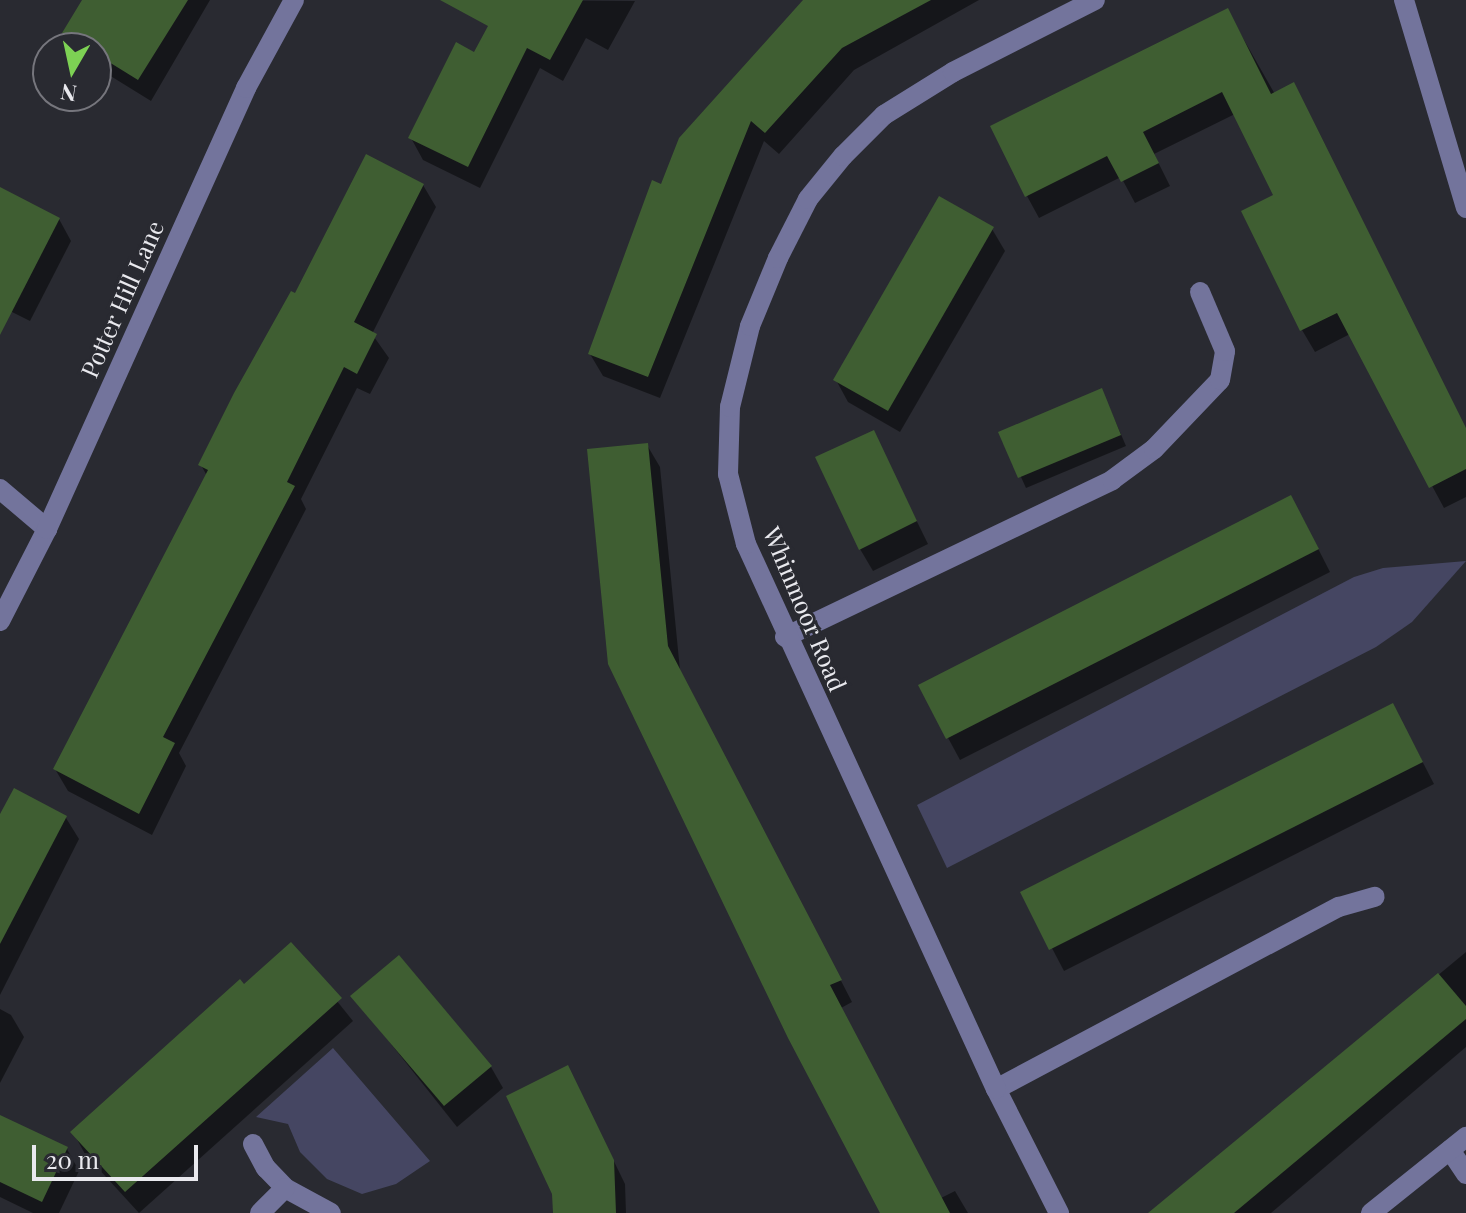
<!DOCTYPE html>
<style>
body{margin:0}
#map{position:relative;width:1466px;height:1213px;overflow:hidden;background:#292a31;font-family:"Playfair Display",serif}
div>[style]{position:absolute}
.green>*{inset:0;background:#454662}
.shadow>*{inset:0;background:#0007}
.building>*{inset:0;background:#3f5e32}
.minor>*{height:20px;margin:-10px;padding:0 10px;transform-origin:10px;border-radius:10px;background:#73749c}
span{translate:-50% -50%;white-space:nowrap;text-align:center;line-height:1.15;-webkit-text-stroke:6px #292a31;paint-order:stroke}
.street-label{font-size:24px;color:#e9e9ee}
.north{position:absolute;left:32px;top:32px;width:80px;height:80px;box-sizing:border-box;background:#292a31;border:2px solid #76767d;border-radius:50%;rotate:189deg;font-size:22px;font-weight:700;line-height:32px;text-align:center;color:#e9e9ee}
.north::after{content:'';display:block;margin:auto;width:28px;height:36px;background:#7dd154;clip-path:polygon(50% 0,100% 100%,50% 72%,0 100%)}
.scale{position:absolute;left:32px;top:1145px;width:166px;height:36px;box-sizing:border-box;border:4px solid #e9e9ee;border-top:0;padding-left:10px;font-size:24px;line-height:28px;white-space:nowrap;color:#e9e9ee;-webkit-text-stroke:6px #292a31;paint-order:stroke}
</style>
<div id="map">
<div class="green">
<div style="clip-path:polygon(1466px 561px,1412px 622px,1376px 647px,947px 868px,917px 805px,1354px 577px,1383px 568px)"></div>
<div style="clip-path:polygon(333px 1048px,430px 1161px,396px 1184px,362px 1194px,327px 1179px,300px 1152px,288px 1124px,256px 1117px)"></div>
</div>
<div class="shadow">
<div style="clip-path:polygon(83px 0,210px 0,151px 101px,96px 67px,96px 48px,73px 48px,64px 33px)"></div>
<div style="clip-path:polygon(505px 0,635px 1px,608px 50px,586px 38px,563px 81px,540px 68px,480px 188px,423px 160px,411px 138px,475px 54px)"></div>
<div style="clip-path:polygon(806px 0,979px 0,854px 70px,779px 154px,764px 141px,660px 398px,603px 376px,590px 354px,662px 186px)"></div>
<div style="clip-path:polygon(1227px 10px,1466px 429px,1466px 497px,1444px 508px,1350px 334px,1315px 352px,1302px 330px,1276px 196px,1235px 114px,1154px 154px,1170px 186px,1135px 203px,1121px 177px,1039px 218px,1027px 196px)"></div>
<div style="clip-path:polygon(423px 185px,436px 207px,372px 334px,389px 358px,370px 394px,357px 388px,301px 499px,306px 509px,179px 753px,186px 766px,152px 835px,68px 791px,55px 769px,207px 476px,201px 465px,296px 296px)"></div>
<div style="clip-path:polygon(0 191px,59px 219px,71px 241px,30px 321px,0 306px)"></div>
<div style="clip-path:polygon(992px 229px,1005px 251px,900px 432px,848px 402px,836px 380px)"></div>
<div style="clip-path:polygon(1107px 402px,1126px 446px,1026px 488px,1001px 433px)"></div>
<div style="clip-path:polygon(873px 432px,928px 544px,873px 571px,860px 549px)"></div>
<div style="clip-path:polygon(647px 445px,660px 467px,680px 670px,852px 1002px,841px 1008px,941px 1198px,955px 1191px,968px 1213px,884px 1213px,610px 663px)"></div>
<div style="clip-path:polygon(1303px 519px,1330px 572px,960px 760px,920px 686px)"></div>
<div style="clip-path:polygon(1405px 728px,1434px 784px,1064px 971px,1023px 893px)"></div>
<div style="clip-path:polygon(0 818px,66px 818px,79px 839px,0 995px)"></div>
<div style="clip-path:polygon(291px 944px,353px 1021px,139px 1213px,85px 1154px,73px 1132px)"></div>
<div style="clip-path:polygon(1466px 952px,1466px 1047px,1271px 1213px,1165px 1213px,1161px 1205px)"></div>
<div style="clip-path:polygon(353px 996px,491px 1067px,503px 1088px,457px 1127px)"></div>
<div style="clip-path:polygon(0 1009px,11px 1015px,24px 1037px,0 1083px)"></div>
<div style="clip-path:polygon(568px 1067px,625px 1184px,626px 1213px,555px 1213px)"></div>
<div style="clip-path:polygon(0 1117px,67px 1149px,79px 1171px,59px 1213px,33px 1213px,0 1197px)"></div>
</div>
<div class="building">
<div style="clip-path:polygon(82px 0,188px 0,138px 80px,96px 54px,96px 48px,86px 48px,62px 33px)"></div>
<div style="clip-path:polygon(440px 0,583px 0,550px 60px,527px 48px,468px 167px,408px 138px,456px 42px,474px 52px,488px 26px)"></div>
<div style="clip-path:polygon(803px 0,931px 0,842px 48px,765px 133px,751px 121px,648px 377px,588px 354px,652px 180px,661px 184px,679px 138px)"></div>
<div style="clip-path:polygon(1228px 8px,1271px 94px,1294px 82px,1466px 428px,1466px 469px,1429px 488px,1337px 313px,1300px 331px,1241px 211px,1273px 195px,1222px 92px,1143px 132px,1159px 163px,1121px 182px,1107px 156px,1025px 197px,990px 126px)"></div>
<div style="clip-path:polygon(366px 154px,424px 184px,354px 322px,377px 334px,357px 374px,344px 367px,287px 482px,295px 486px,163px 737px,175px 743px,139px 814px,53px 769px,208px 470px,198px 465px,234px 393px,291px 291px,295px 293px)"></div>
<div style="clip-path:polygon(0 187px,60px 218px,0 335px)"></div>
<div style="clip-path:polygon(939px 196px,994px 227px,888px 411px,833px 380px)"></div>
<div style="clip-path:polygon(1102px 388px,1121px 435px,1018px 478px,998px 432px)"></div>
<div style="clip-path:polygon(874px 430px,917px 521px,859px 550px,815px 457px)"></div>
<div style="clip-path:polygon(648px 443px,668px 646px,842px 980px,830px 985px,950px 1213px,880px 1213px,788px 1038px,608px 664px,587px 449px)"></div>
<div style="clip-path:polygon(1291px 495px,1319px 549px,946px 739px,918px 685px)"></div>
<div style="clip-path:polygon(1393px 703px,1423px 762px,1049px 950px,1020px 892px)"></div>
<div style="clip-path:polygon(14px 788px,67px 816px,0 944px,0 814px)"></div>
<div style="clip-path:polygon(291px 942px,342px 998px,125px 1192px,70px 1132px,240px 979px,244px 984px)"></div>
<div style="clip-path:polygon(399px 955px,492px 1066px,444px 1106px,350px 996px)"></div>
<div style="clip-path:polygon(1438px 973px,1466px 1006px,1466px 1019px,1234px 1213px,1148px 1213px)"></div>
<div style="clip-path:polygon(568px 1065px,614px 1160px,616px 1213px,553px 1213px,552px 1194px,506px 1096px)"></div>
<div style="clip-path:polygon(0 1115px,68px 1147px,42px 1202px,0 1182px)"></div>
</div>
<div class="minor">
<div style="left:1404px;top:0;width:217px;rotate:73.4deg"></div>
<div style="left:0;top:489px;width:62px;rotate:40.4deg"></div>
<div style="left:0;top:621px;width:103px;rotate:-62.9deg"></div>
<div style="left:47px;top:529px;width:484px;rotate:-65.7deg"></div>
<div style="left:246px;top:88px;width:100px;rotate:-61.4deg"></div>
<div style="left:785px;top:637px;width:363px;rotate:-25.6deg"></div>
<div style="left:1112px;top:480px;width:52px;rotate:-36.4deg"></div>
<div style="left:1154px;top:449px;width:95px;rotate:-46.3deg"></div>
<div style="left:1220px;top:380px;width:29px;rotate:-80deg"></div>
<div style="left:1225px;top:351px;width:64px;rotate:-113deg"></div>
<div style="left:996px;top:1089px;width:388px;rotate:-28deg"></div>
<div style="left:1339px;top:907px;width:37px;rotate:-16deg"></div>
<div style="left:253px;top:1144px;width:27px;rotate:62deg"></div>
<div style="left:266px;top:1168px;width:28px;rotate:46deg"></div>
<div style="left:285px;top:1188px;width:52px;rotate:28.5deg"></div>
<div style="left:1450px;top:1150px;width:29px;rotate:56deg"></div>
<div style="left:260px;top:1213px;width:35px;rotate:-45deg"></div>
<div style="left:1059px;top:1213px;width:139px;rotate:-116.9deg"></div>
<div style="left:996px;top:1089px;width:600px;rotate:-114.64deg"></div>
<div style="left:746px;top:544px;width:72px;rotate:-104.4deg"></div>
<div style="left:728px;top:474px;width:67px;rotate:-88.3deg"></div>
<div style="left:730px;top:407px;width:83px;rotate:-76.1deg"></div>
<div style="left:750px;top:326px;width:74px;rotate:-67.6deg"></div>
<div style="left:778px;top:258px;width:66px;rotate:-63deg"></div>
<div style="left:808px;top:199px;width:55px;rotate:-50.9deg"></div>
<div style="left:843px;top:156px;width:58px;rotate:-45deg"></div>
<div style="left:884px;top:115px;width:81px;rotate:-31.9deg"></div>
<div style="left:953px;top:72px;width:159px;rotate:-26.9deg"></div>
<div style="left:1371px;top:1213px;width:122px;rotate:-38.7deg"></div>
</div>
<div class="street-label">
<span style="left:122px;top:299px;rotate:-66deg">Potter Hill Lane</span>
<span style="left:805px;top:609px;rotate:67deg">Whinmoor Road</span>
</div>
<div class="north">N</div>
<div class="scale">20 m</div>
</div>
